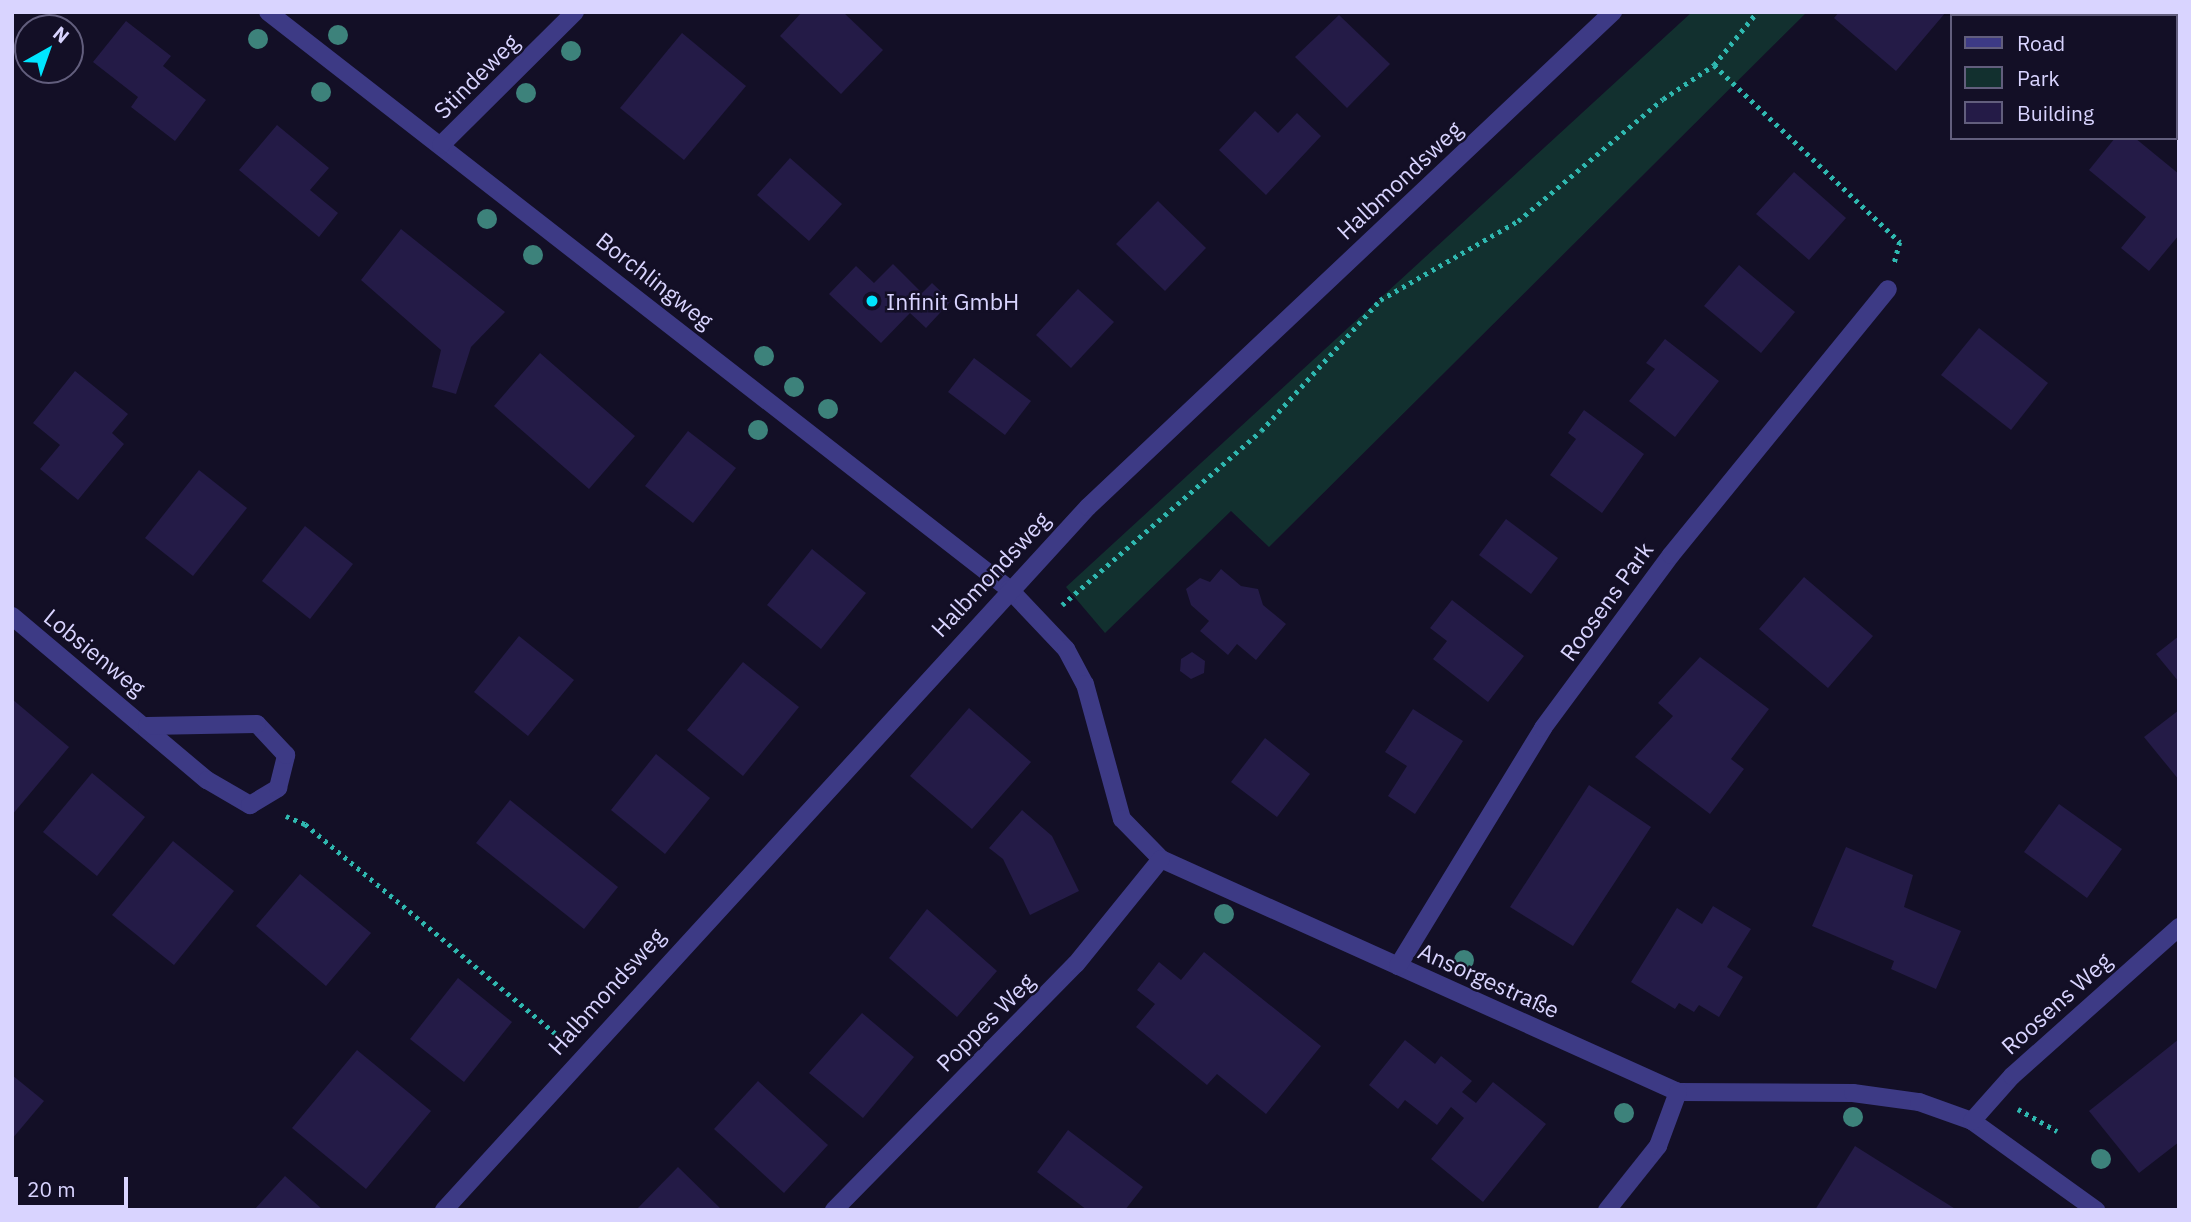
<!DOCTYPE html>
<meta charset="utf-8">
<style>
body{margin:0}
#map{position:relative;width:2191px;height:1222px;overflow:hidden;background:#130f26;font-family:"IBM Plex Sans",sans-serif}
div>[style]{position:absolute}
.green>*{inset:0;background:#12302f}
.building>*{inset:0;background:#241b47}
.path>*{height:4.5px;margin-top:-2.25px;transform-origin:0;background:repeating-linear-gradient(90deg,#2fb8b0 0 3.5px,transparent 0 8.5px)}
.minor>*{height:18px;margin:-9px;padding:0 9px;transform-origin:9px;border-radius:9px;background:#3d3a85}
.trees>*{width:20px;height:20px;margin:-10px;border-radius:50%;background:#3d827b}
.dots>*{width:19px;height:19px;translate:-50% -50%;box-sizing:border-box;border:4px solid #130f26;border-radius:50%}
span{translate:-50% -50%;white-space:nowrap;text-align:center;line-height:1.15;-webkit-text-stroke:5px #130f26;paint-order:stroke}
.street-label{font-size:23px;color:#d9d4ff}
.poi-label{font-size:23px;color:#d9d4ff}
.left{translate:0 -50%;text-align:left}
.frame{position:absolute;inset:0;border:14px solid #d9d4ff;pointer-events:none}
.legend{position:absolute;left:1950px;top:14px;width:228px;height:126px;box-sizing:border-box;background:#130f26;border:2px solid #625e7d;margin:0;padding:9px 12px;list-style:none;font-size:21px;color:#d9d4ff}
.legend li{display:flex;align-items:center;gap:14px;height:35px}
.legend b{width:35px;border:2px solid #625e7d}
.north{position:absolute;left:14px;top:14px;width:70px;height:70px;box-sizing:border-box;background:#130f26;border:2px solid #625e7d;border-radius:50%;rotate:40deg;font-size:19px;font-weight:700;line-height:28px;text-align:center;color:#d9d4ff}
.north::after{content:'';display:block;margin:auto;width:24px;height:32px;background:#00e5ff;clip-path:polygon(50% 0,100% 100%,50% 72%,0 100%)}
.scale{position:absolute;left:14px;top:1177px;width:114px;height:32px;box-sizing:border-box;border:4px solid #d9d4ff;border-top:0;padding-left:9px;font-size:21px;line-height:24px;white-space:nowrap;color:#d9d4ff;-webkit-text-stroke:5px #130f26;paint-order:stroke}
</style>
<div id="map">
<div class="green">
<div style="clip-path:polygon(1692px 12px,1807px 12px,1269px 547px,1231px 511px,1105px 633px,1066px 587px)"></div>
</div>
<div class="building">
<div style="clip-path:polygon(802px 12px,843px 12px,883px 50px,841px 94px,780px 36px)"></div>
<div style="clip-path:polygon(1839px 12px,1946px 12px,1896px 71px,1834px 18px)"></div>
<div style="clip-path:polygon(1339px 15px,1390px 64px,1347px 108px,1295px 57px)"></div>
<div style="clip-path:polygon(126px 21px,171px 56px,163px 66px,206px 100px,175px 141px,131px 107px,138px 97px,93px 62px)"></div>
<div style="clip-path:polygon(682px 33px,746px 86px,684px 160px,620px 108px)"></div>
<div style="clip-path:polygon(1255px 111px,1278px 133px,1297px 113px,1321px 136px,1266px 195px,1219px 150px)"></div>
<div style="clip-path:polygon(277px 125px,329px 168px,310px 190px,338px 213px,319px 237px,239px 170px)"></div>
<div style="clip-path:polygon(2115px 138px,2135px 138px,2179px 174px,2179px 235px,2149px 271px,2121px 248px,2146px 217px,2089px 170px)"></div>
<div style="clip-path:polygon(790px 158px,842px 204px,809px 241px,757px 195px)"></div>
<div style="clip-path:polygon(1794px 172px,1846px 218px,1809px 260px,1756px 214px)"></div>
<div style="clip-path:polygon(1158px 201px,1206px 248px,1165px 291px,1116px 244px)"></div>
<div style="clip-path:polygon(401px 229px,505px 312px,471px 347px,456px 394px,432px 387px,441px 350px,361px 280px)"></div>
<div style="clip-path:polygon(893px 264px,922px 293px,932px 283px,951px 301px,926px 328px,910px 313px,881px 343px,829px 294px,856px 266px,874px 283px)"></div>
<div style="clip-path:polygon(1739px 265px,1795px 312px,1761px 353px,1704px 306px)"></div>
<div style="clip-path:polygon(1078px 289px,1114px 322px,1071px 368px,1036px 335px)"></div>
<div style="clip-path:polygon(1979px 328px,2048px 383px,2011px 430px,1941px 375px)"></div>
<div style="clip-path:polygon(1665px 339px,1719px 381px,1675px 437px,1629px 401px,1655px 369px,1646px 363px)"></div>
<div style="clip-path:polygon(540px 353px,635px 436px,589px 489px,494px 406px)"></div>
<div style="clip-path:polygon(974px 358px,1031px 401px,1005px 435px,948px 392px)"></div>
<div style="clip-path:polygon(75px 371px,128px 414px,112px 433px,124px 444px,78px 500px,40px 469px,60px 445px,33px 423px)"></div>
<div style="clip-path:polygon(1584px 410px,1644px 454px,1602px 513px,1550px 475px,1576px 439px,1568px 433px)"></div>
<div style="clip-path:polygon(688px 431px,736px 468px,693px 523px,645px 486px)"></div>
<div style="clip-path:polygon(199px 470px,247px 508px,193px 576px,145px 538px)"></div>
<div style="clip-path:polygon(1506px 519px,1558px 558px,1531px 594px,1479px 555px)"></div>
<div style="clip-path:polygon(305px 526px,353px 564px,310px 619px,262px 581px)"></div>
<div style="clip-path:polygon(812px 549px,866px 593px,821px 649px,767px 605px)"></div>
<div style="clip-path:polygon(1221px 569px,1241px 586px,1258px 589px,1263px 605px,1286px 624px,1256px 660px,1237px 644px,1228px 655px,1200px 631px,1209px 621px,1191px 605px,1186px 589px,1200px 578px,1210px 582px)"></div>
<div style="clip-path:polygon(1804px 577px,1873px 636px,1828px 688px,1759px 629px)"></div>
<div style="clip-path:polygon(1452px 600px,1524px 656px,1488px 702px,1433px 659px,1447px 641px,1430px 628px)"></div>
<div style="clip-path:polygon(519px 636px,574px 680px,528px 736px,474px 692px)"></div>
<div style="clip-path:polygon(2179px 636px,2179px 682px,2156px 654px)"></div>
<div style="clip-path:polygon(1192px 652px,1205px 661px,1204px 673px,1191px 679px,1180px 671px,1181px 659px)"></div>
<div style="clip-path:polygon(1700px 657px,1769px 709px,1731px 759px,1744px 769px,1710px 814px,1635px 757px,1673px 716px,1658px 703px)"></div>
<div style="clip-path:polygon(743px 662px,799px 707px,743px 776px,687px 730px)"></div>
<div style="clip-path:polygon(12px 699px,69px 747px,12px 815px)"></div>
<div style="clip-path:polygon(969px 708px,1031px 762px,972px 829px,910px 776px)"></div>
<div style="clip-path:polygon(1413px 709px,1463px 741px,1415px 814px,1388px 796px,1407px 766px,1385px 752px)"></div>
<div style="clip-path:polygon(2179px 710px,2179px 780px,2144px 737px)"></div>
<div style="clip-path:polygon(1265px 738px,1310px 774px,1277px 817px,1231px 782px)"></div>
<div style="clip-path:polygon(656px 754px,710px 798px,665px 854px,611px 810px)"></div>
<div style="clip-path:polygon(92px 773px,145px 817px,97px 876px,43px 832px)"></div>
<div style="clip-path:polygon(1589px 785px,1651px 827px,1573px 946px,1510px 907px)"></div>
<div style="clip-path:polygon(510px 800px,618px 887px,584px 929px,476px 843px)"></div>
<div style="clip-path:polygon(2059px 804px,2122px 849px,2087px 898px,2024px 852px)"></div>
<div style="clip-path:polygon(1022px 810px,1052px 836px,1079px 891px,1030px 915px,1003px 859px,989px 848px)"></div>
<div style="clip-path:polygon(173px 841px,234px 891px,174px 965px,112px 915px)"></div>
<div style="clip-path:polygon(1846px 847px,1913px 875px,1904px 907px,1961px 931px,1936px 989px,1891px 969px,1894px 961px,1812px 926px)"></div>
<div style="clip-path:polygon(300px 874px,371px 933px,326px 986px,256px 926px)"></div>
<div style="clip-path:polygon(1713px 906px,1751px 929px,1727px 967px,1743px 977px,1719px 1017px,1699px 1005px,1694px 1012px,1679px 1003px,1675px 1009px,1631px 982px,1677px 908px,1702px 924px)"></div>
<div style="clip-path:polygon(927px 909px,997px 971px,957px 1017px,889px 958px)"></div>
<div style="clip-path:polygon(1204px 952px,1321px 1046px,1266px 1114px,1217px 1074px,1207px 1085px,1136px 1027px,1155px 1004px,1137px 990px,1159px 962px,1181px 980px)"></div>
<div style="clip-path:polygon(458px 978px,512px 1022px,464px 1082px,410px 1039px)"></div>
<div style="clip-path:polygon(862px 1013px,914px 1057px,863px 1118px,809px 1073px)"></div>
<div style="clip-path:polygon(2179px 1039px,2179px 1142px,2139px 1173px,2089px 1111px)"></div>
<div style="clip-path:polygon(1405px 1040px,1435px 1064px,1441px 1056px,1472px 1081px,1462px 1092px,1476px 1103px,1493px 1082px,1546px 1124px,1483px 1202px,1431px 1159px,1464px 1118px,1451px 1107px,1437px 1125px,1405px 1100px,1398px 1109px,1369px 1085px)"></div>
<div style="clip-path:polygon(357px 1050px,431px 1111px,366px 1189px,292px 1128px)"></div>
<div style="clip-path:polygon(12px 1075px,44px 1101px,12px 1139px)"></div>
<div style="clip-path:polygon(758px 1081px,828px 1145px,784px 1193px,714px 1129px)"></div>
<div style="clip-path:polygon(1068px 1130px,1143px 1187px,1125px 1210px,1087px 1210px,1037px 1172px)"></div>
<div style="clip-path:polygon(1855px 1146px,1917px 1185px,1957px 1210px,1815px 1210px)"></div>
<div style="clip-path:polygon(678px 1167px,722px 1210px,636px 1210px)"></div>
<div style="clip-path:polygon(285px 1176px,323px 1210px,254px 1210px)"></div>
</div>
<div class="path">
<div style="left:1714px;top:65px;width:257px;rotate:43.6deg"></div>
<div style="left:1900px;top:242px;width:23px;rotate:105deg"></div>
<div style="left:1062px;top:605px;width:264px;rotate:-41.2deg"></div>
<div style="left:1261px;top:431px;width:177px;rotate:-47.7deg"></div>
<div style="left:1380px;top:300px;width:159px;rotate:-29.8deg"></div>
<div style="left:1518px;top:221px;width:189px;rotate:-40.1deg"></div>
<div style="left:1663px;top:99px;width:61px;rotate:-33.7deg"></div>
<div style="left:1714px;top:65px;width:68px;rotate:-50.9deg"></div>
<div style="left:286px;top:816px;width:21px;rotate:23deg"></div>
<div style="left:305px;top:824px;width:335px;rotate:39.9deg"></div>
<div style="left:2018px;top:1109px;width:45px;rotate:29.4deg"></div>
</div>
<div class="minor">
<div style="left:268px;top:12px;width:939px;rotate:37.91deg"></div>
<div style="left:1009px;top:589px;width:83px;rotate:46.5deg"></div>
<div style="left:1066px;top:649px;width:40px;rotate:62deg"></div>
<div style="left:1085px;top:684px;width:140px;rotate:74.7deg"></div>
<div style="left:1122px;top:819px;width:56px;rotate:45.7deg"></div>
<div style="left:1161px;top:859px;width:567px;rotate:24.26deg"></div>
<div style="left:1678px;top:1092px;width:175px;rotate:0.3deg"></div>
<div style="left:1853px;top:1093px;width:67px;rotate:7.8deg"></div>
<div style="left:1919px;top:1102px;width:56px;rotate:19.7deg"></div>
<div style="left:1972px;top:1121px;width:153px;rotate:35.7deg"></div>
<div style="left:441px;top:145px;width:189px;rotate:-44.8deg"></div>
<div style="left:12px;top:616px;width:255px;rotate:40.1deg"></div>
<div style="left:207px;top:780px;width:50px;rotate:30.2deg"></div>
<div style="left:250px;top:805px;width:33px;rotate:-31deg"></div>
<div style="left:278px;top:788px;width:34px;rotate:-76deg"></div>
<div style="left:286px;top:755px;width:42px;rotate:-133.1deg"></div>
<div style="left:257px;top:724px;width:110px;rotate:179deg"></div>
<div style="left:1398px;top:966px;width:279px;rotate:-58.6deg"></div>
<div style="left:1543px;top:728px;width:215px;rotate:-53.5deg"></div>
<div style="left:1671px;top:555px;width:343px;rotate:-50.8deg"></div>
<div style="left:1972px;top:1121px;width:60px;rotate:-48.4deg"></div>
<div style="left:2012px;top:1076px;width:224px;rotate:-41.7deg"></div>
<div style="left:444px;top:1210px;width:953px;rotate:-47.51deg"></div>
<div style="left:1088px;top:507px;width:722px;rotate:-43.32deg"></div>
<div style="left:834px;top:1210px;width:345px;rotate:-45.5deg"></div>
<div style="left:1076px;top:964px;width:135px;rotate:-51deg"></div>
<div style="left:1607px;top:1210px;width:82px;rotate:-51.4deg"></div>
<div style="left:1658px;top:1146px;width:58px;rotate:-69.7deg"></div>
</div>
<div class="trees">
<div style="left:338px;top:35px"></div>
<div style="left:258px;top:39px"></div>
<div style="left:571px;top:51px"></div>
<div style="left:321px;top:92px"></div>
<div style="left:526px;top:93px"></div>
<div style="left:487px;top:219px"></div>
<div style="left:533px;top:255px"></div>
<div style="left:764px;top:356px"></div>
<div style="left:794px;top:387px"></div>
<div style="left:828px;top:409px"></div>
<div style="left:758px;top:430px"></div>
<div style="left:1224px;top:914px"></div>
<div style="left:1464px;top:960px"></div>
<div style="left:1624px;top:1113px"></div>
<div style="left:1853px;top:1117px"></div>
<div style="left:2101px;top:1159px"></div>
</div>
<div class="dots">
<div style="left:872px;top:301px;background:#00e5ff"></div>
</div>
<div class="street-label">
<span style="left:476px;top:76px;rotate:-45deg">Stindeweg</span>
<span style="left:1399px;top:180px;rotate:-43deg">Halbmondsweg</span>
<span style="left:655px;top:280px;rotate:38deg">Borchlingweg</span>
<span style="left:990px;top:574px;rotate:-47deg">Halbmondsweg</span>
<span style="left:1606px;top:601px;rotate:-54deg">Roosens Park</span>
<span style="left:95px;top:652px;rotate:39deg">Lobsienweg</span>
<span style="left:1489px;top:980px;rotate:24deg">Ansorgestraße</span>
<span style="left:606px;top:991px;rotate:-48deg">Halbmondsweg</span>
<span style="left:2056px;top:1003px;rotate:-42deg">Roosens Weg</span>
<span style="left:985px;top:1022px;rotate:-45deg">Poppes Weg</span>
</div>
<div class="poi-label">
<span class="left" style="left:886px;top:301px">Infinit GmbH</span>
</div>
<div class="frame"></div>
<ul class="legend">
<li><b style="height:9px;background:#3d3a85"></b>Road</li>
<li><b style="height:19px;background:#12302f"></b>Park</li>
<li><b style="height:19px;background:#241b47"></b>Building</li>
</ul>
<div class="north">N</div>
<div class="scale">20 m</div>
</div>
